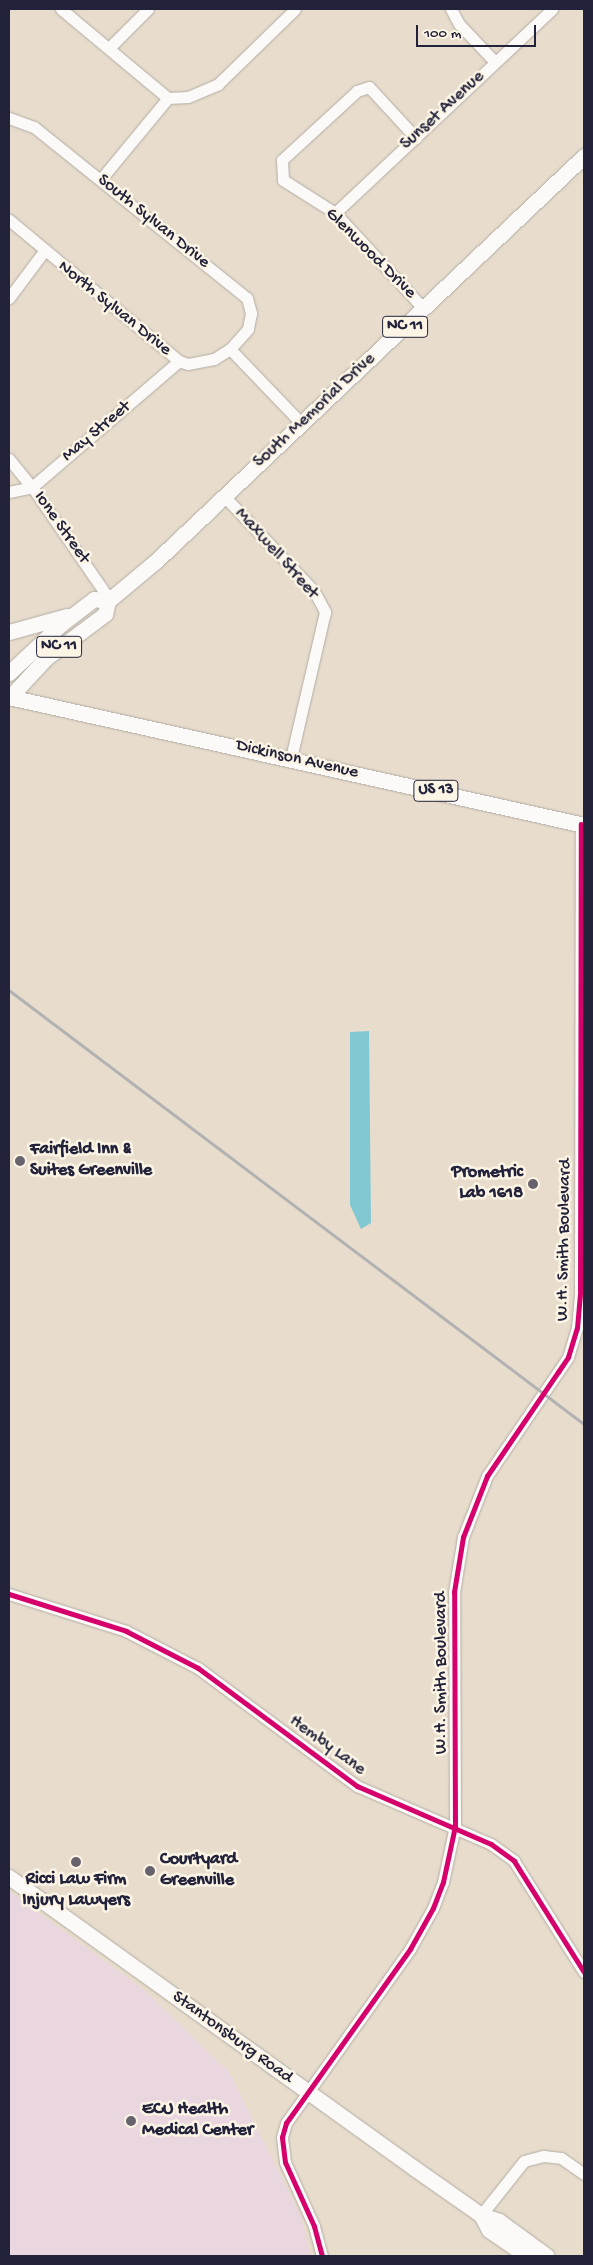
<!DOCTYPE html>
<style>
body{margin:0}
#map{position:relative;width:593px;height:2265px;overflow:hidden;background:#e8ddcd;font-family:"Gochi Hand",sans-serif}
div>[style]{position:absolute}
.built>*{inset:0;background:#e9d6de}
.water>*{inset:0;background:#82c8d2}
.roads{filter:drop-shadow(0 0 1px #b2aca4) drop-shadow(0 0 1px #b2aca4)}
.minor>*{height:11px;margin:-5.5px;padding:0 5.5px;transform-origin:5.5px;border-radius:5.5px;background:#fcfaf8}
.major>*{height:15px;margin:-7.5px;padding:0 7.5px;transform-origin:7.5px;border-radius:7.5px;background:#fcfaf8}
.rail>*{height:2.5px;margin:-1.25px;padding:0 1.25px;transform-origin:1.25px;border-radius:1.25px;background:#b3b2b3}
.cycleway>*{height:5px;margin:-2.5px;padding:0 2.5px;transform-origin:2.5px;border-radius:2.5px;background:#d6006c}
.dots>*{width:14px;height:14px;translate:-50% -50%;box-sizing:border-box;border:2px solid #fcf5e5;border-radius:50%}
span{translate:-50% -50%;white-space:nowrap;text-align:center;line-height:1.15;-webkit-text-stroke:5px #fcf5e5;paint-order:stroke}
.shield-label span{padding:1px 4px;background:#fcf5e5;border:1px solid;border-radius:4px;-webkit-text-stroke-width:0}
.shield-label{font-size:16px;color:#22223b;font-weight:700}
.street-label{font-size:18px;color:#22223b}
.poi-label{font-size:18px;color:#22223b;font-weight:700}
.left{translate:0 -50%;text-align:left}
.right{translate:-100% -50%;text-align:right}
.frame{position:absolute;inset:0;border:10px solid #22223b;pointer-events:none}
.scale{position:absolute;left:416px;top:25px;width:120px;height:22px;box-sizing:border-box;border:2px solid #22223b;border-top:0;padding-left:6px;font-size:15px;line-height:18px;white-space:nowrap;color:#22223b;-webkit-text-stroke:4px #fcf5e5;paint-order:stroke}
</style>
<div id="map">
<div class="built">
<div style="clip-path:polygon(9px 1891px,145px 1991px,229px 2072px,301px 2217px,311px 2256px,9px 2256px)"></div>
</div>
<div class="water">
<div style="clip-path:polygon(369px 1031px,371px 1223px,361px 1229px,350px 1205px,350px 1032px)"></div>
</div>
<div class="roads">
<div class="minor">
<div style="left:61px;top:9px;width:139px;rotate:39.8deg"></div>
<div style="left:451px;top:9px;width:17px;rotate:62deg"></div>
<div style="left:459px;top:24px;width:52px;rotate:46.5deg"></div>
<div style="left:109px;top:48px;width:55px;rotate:-45deg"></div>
<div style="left:9px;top:118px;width:27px;rotate:20deg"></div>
<div style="left:34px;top:127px;width:273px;rotate:38.8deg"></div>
<div style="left:247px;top:298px;width:16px;rotate:75deg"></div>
<div style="left:251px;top:313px;width:16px;rotate:101deg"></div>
<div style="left:248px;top:329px;width:27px;rotate:132deg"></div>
<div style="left:230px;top:349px;width:19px;rotate:148deg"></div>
<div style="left:214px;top:359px;width:26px;rotate:169deg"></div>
<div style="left:188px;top:364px;width:9px;rotate:-162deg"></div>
<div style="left:179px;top:361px;width:221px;rotate:-140.3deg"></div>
<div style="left:416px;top:138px;width:69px;rotate:-132.7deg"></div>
<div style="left:369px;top:87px;width:13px;rotate:162deg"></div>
<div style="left:357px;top:91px;width:102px;rotate:137.4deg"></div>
<div style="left:282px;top:160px;width:20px;rotate:87deg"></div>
<div style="left:283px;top:180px;width:62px;rotate:32.4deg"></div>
<div style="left:335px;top:213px;width:131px;rotate:47.2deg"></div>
<div style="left:101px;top:179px;width:105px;rotate:-50.4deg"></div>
<div style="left:168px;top:98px;width:20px;rotate:-3deg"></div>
<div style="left:188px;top:97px;width:33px;rotate:-23deg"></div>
<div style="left:218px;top:84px;width:107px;rotate:-44.2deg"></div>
<div style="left:335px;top:213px;width:298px;rotate:-43.2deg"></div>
<div style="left:9px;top:298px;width:59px;rotate:-53.3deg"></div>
<div style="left:230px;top:349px;width:104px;rotate:46.2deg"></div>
<div style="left:9px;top:459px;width:36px;rotate:51deg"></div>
<div style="left:32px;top:487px;width:137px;rotate:55.4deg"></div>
<div style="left:9px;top:492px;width:24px;rotate:-12deg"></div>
<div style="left:32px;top:487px;width:194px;rotate:-40.6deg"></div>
<div style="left:225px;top:497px;width:129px;rotate:46.6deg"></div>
<div style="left:314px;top:591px;width:24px;rotate:62deg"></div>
<div style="left:325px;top:612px;width:150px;rotate:103.1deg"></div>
<div style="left:9px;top:1594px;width:123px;rotate:17.5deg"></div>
<div style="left:126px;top:1631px;width:81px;rotate:27.2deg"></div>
<div style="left:198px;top:1668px;width:198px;rotate:36.6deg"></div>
<div style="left:357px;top:1786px;width:146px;rotate:23.4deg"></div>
<div style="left:491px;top:1844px;width:29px;rotate:36deg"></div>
<div style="left:514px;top:1861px;width:131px;rotate:57.8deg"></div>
<div style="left:481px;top:2215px;width:69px;rotate:-51.5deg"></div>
<div style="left:524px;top:2161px;width:20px;rotate:-15deg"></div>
<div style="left:543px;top:2156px;width:18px;rotate:6deg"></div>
<div style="left:561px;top:2158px;width:28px;rotate:35deg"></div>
<div style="left:322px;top:2256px;width:31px;rotate:-105deg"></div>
<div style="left:314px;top:2226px;width:70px;rotate:-114.4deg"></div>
<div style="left:285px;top:2162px;width:25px;rotate:-97deg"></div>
<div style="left:282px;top:2137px;width:15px;rotate:-74deg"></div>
<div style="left:286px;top:2123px;width:214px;rotate:-54.5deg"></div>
<div style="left:410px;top:1949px;width:47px;rotate:-60.7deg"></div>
<div style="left:433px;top:1908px;width:28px;rotate:-69deg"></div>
<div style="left:443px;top:1882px;width:57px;rotate:-77.9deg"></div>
<div style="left:455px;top:1826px;width:234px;rotate:-90.2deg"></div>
<div style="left:454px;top:1592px;width:56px;rotate:-80.7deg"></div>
<div style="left:463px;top:1537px;width:66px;rotate:-68.5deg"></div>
<div style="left:487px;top:1476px;width:126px;rotate:-55.7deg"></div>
<div style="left:558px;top:1372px;width:18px;rotate:-56deg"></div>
<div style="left:568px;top:1357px;width:30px;rotate:-73deg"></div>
<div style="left:577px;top:1328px;width:38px;rotate:-85deg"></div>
<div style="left:580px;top:1290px;width:466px;rotate:-89.9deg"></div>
</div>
<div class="major">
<div style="left:108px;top:601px;width:64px;rotate:-39.9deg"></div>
<div style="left:157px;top:560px;width:588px;rotate:-43.41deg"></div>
<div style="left:9px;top:632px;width:60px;rotate:-15.4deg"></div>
<div style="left:9px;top:673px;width:70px;rotate:-43.3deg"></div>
<div style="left:60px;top:625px;width:43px;rotate:-37.4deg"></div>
<div style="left:94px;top:599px;width:14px;rotate:8deg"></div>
<div style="left:9px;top:697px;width:589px;rotate:12.55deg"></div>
<div style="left:9px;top:698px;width:54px;rotate:-47.2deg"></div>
<div style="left:46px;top:658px;width:74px;rotate:-36.7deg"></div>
<div style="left:105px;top:614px;width:13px;rotate:-77deg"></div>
<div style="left:9px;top:1877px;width:499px;rotate:35.7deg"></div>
<div style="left:414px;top:2168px;width:82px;rotate:35deg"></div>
<div style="left:481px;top:2215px;width:19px;rotate:18deg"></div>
<div style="left:499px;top:2221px;width:59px;rotate:36.1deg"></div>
<div style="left:481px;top:2215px;width:17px;rotate:62deg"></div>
<div style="left:489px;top:2230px;width:46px;rotate:34.4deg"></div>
</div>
</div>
<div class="rail">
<div style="left:9px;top:990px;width:720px;rotate:37.04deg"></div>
</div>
<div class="cycleway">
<div style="left:9px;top:1594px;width:123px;rotate:17.5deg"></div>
<div style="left:126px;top:1631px;width:81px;rotate:27.2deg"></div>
<div style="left:198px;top:1668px;width:198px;rotate:36.6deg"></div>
<div style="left:357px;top:1786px;width:146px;rotate:23.4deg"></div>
<div style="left:491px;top:1844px;width:29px;rotate:36deg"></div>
<div style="left:514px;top:1861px;width:131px;rotate:57.8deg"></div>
<div style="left:322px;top:2256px;width:31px;rotate:-105deg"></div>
<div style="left:314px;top:2226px;width:70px;rotate:-114.4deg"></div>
<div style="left:285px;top:2162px;width:25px;rotate:-97deg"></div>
<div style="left:282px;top:2137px;width:15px;rotate:-74deg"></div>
<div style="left:286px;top:2123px;width:214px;rotate:-54.5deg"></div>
<div style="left:410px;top:1949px;width:47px;rotate:-60.7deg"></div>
<div style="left:433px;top:1908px;width:28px;rotate:-69deg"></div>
<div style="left:443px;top:1882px;width:57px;rotate:-77.9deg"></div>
<div style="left:455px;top:1826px;width:234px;rotate:-90.2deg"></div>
<div style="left:454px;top:1592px;width:56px;rotate:-80.7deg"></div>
<div style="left:463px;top:1537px;width:66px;rotate:-68.5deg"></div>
<div style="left:487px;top:1476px;width:126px;rotate:-55.7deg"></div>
<div style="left:558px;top:1372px;width:18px;rotate:-56deg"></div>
<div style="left:568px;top:1357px;width:30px;rotate:-73deg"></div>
<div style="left:577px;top:1328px;width:38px;rotate:-85deg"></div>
<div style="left:580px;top:1290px;width:466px;rotate:-89.9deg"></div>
</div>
<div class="dots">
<div style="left:20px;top:1161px;background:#67636e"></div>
<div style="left:533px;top:1184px;background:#67636e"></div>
<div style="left:76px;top:1862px;background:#67636e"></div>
<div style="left:150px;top:1871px;background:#67636e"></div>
<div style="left:131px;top:2121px;background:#67636e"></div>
</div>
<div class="shield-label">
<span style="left:405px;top:327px">NC 11</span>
<span style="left:59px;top:647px">NC 11</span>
<span style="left:436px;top:791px">US 13</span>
</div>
<div class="street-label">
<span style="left:443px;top:111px;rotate:-43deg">Sunset Avenue</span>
<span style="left:153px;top:222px;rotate:39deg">South Sylvan Drive</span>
<span style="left:370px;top:254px;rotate:45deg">Glenwood Drive</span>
<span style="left:114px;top:309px;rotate:39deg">North Sylvan Drive</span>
<span style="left:315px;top:411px;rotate:-43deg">South Memorial Drive</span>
<span style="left:97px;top:432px;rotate:-40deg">May Street</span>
<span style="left:61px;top:528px;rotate:55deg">Ione Street</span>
<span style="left:276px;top:554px;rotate:48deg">Maxwell Street</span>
<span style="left:297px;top:760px;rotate:13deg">Dickinson Avenue</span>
<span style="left:565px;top:1240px;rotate:-89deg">W.H. Smith Boulevard</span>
<span style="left:442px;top:1673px;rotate:-90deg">W.H. Smith Boulevard</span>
<span style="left:327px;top:1746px;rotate:36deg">Hemby Lane</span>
<span style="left:232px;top:2038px;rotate:36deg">Stantonsburg Road</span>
</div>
<div class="poi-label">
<span class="left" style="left:30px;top:1161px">Fairfield Inn &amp;<br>Suites Greenville</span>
<span class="right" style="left:523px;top:1184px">Prometric<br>Lab 1618</span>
<span class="left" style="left:160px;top:1871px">Courtyard<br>Greenville</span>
<span style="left:76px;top:1891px">Ricci Law Firm<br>Injury Lawyers</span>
<span class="left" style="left:142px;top:2121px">ECU Health<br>Medical Center</span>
</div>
<div class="frame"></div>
<div class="scale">100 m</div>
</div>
